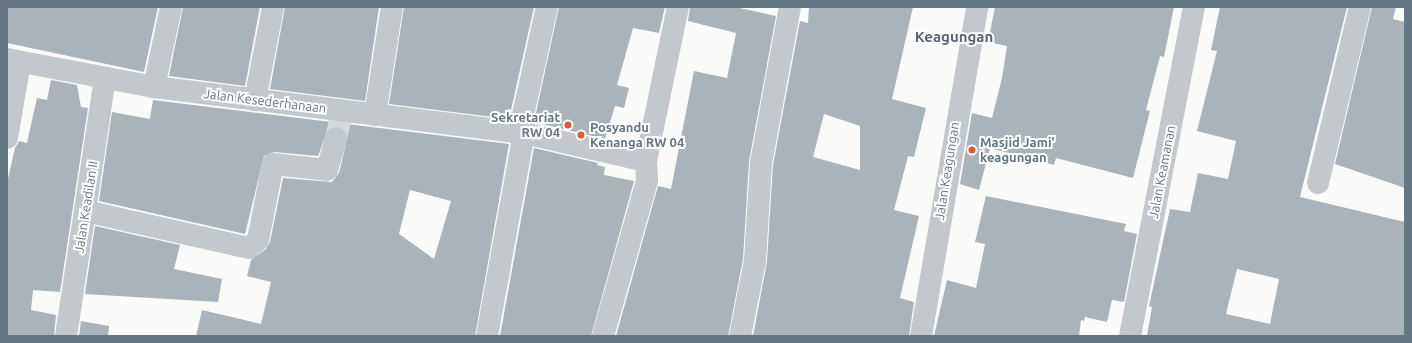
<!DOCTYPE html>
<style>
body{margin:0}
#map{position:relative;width:1412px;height:343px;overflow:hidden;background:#fafaf8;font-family:Ubuntu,sans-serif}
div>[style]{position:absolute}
.building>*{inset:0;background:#aab3b9}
.minor-tunnel>*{height:22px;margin-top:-11px;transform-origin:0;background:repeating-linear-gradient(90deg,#d5d9db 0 22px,transparent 0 33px)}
.minor>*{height:22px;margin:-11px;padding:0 11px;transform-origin:11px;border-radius:11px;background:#c3c8cc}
.tertiary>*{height:22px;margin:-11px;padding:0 11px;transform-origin:11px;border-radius:11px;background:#c3c8cc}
.dots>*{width:11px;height:11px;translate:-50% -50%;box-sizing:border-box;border:2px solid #fff;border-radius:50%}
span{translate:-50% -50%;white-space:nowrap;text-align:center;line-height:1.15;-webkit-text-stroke:4px #fff;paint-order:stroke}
.street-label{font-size:13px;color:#657683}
.poi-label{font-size:13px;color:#657683;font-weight:700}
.right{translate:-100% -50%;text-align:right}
.left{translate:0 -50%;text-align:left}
.quarter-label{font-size:15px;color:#57646e;font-weight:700}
.frame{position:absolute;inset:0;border:8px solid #657683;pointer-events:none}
</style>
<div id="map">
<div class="building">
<div style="clip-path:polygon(7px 7px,158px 7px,144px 72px,7px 43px)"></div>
<div style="clip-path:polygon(183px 7px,260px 7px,245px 86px,169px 76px)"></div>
<div style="clip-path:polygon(285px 7px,379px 7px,365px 101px,270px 89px)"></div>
<div style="clip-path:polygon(404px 7px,534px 7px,509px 119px,389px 104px)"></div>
<div style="clip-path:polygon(559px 7px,665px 7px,659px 33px,633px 28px,617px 85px,629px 88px,624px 108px,615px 106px,605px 139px,534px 122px)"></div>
<div style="clip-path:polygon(690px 7px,735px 7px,776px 16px,749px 161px,743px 259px,728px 336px,616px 336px,658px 186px,671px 189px,694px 71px,727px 78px,736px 33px,688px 21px)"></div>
<div style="clip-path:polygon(evenodd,809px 7px,913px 7px,892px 99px,926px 108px,914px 157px,908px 156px,894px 210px,919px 216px,900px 298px,914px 302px,909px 336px,753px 336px,767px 262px,773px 165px,800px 21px,808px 23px,809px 7px,824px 114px,860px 126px,860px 170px,813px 157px,824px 114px)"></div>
<div style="clip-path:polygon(995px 7px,1174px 7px,1164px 57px,1160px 56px,1146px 110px,1150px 111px,1133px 178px,1056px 158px,1054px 165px,990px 148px,979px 190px,960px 184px,972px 113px,992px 118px,1002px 78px,1007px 46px,988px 42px)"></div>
<div style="clip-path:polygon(evenodd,1220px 7px,1347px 7px,1300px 197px,1405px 222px,1405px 336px,1147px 336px,1152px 307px,1149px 306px,1170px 209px,1190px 212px,1198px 173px,1228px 179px,1236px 141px,1197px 131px,1217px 51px,1211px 50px,1220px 7px,1237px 269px,1279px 279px,1270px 324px,1226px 314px,1237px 269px)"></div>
<div style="clip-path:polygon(1372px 7px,1396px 7px,1393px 19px,1405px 22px,1405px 188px,1335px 164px)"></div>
<div style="clip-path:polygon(51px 80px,77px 85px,81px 107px,88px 108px,60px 292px,33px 290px,31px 310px,56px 315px,54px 336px,7px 336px,7px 183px,15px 148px,19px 141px,27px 143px,37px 98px,47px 100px)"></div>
<div style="clip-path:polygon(evenodd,153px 100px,509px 144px,475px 336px,196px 336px,202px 310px,261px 324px,271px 282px,247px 276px,251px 260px,266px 249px,270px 242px,283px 178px,332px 182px,339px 173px,348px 135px,340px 126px,328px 129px,318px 156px,274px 152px,264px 156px,245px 234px,99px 201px,112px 112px,150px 119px,153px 100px,410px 190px,451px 201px,434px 259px,399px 234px,410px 190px)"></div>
<div style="clip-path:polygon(534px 148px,598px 163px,597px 165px,605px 167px,604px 175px,634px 181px,591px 336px,500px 336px)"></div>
<div style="clip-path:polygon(986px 196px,1126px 224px,1124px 231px,1137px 234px,1124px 302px,1112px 300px,1107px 322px,1085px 317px,1084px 321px,1081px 320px,1079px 336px,934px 336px,947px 280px,976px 288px,985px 244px,975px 242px)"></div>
<div style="clip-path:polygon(95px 226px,180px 245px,174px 269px,222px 279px,218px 302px,85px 294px)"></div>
<div style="clip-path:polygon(81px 321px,109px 326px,108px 336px,79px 336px)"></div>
</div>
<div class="minor-tunnel">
<div style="left:336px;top:138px;width:28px;rotate:-77deg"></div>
</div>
<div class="minor">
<div style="left:7px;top:59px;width:150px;rotate:10.8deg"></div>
<div style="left:154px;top:87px;width:373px;rotate:7.1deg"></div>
<div style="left:524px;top:133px;width:125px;rotate:12.9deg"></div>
<div style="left:154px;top:87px;width:82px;rotate:-78deg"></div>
<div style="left:255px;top:100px;width:95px;rotate:-79deg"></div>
<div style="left:375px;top:115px;width:109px;rotate:-81.1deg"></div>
<div style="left:519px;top:133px;width:129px;rotate:-77.5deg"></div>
<div style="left:7px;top:138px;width:77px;rotate:-80.3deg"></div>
<div style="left:1318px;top:183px;width:181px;rotate:-76.6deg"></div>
<div style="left:85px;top:211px;width:168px;rotate:12.7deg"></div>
<div style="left:249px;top:248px;width:12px;rotate:-42deg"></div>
<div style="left:258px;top:240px;width:77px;rotate:-78.8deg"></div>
<div style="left:273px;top:164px;width:54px;rotate:6.3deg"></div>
<div style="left:327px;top:170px;width:33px;rotate:-74deg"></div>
<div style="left:66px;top:336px;width:261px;rotate:-81.4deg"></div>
<div style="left:487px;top:336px;width:206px;rotate:-79.7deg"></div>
<div style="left:603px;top:336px;width:162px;rotate:-74.2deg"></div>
<div style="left:647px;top:180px;width:19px;rotate:-93deg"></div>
<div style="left:646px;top:161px;width:157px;rotate:-78.3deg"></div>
<div style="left:740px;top:336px;width:76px;rotate:-78.7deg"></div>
<div style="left:755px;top:261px;width:98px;rotate:-86.5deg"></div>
<div style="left:761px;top:163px;width:159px;rotate:-79.5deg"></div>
<div style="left:921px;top:336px;width:334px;rotate:-80.3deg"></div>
</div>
<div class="tertiary">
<div style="left:1130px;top:336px;width:335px;rotate:-79deg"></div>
</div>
<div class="dots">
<div style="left:568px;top:125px;background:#e4572e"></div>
<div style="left:581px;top:135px;background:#e4572e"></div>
<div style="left:972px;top:150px;background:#e4572e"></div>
</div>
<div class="street-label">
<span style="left:265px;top:101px;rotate:7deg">Jalan Kesederhanaan</span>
<span style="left:947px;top:171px;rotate:-81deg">Jalan Keagungan</span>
<span style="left:1162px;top:172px;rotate:-79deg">Jalan Keamanan</span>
<span style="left:86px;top:207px;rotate:-81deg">Jalan Keadilan II</span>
</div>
<div class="poi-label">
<span class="right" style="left:560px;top:125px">Sekretariat<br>RW 04</span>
<span class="left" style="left:590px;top:135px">Posyandu<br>Kenanga RW 04</span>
<span class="left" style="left:980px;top:150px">Masjid Jami'<br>keagungan</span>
</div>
<div class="quarter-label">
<span style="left:954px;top:37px">Keagungan</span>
</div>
<div class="frame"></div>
</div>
